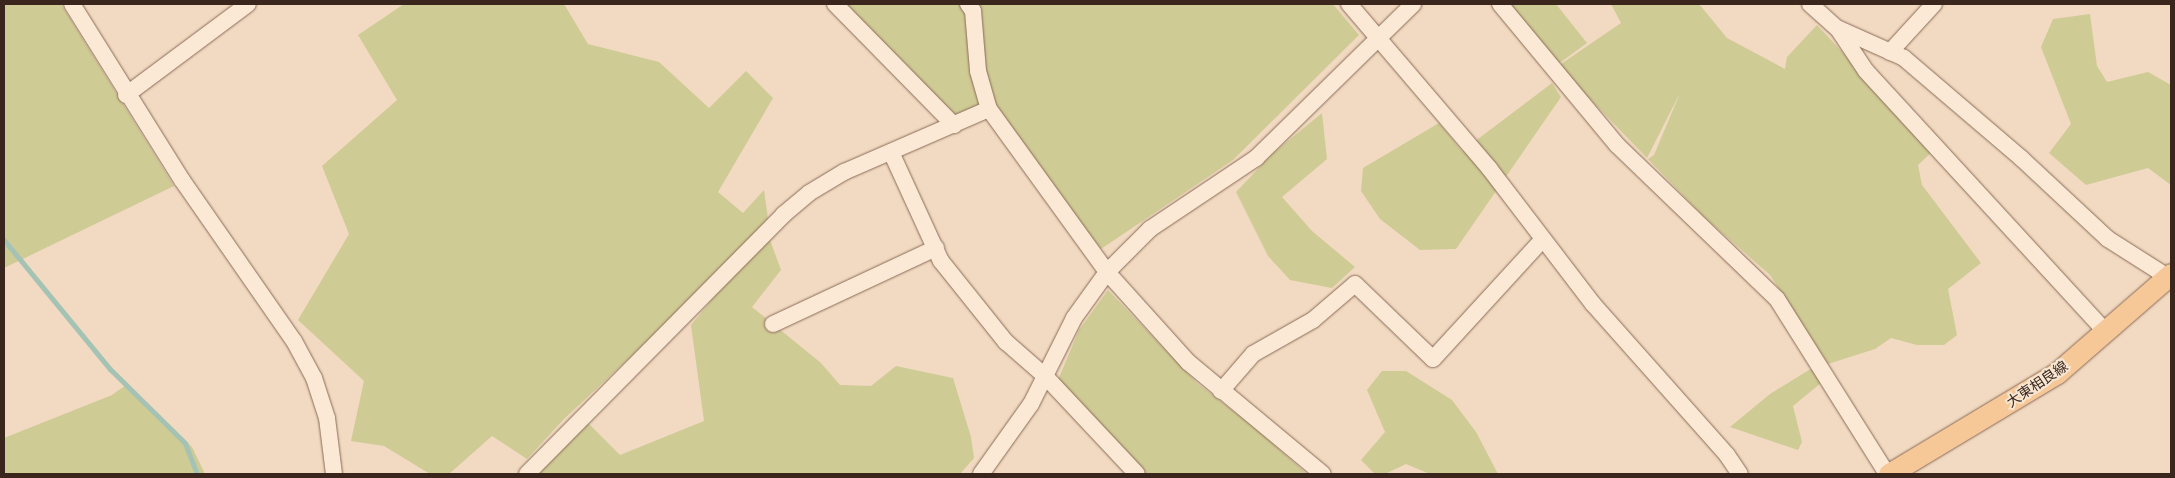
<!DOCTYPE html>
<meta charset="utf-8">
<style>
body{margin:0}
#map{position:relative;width:2175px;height:478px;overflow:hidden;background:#f1dac1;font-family:"Source Serif 4","Noto Sans JP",serif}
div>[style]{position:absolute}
.green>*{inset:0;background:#cfcb95}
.stream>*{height:5px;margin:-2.5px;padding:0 2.5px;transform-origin:2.5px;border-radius:2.5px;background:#a4c3b4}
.roads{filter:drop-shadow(0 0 1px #8b6a58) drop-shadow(0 0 1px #8b6a58)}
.minor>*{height:16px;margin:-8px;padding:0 8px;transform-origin:8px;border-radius:8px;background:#fbe9d5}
.major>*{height:21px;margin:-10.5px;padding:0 10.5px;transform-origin:10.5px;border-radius:10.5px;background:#f6c797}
span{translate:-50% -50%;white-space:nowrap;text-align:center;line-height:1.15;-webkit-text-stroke:4px #f7e6d2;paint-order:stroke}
.street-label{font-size:14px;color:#3a261d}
.frame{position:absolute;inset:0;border:5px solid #3a261d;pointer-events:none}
</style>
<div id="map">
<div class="green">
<div style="clip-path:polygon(4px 4px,61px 4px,174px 186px,4px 268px)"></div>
<div style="clip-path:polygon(404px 4px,564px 4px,588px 44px,659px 62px,709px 108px,746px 71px,773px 98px,718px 192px,743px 213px,764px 190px,768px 219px,683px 308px,564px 419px,527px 459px,492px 436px,449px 474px,430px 474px,384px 446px,351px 441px,364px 381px,298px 320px,349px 234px,322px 166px,397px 100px,358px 35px)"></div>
<div style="clip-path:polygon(835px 4px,1333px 4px,1359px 35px,1233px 160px,1101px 249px,990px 109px,954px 125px)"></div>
<div style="clip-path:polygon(1506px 4px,1556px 4px,1587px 43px,1557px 65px)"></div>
<div style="clip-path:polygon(evenodd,1611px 4px,1699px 4px,1727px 38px,1785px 69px,1787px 57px,1817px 25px,1934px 150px,1918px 165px,1922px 185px,1981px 263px,1948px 289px,1957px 335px,1944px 345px,1917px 345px,1891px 338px,1875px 349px,1828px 364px,1770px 275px,1704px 217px,1558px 66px,1621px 23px,1611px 4px,1680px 93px,1654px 155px,1648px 159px,1647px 158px,1680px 93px)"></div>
<div style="clip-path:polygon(2090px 14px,2097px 66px,2107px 82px,2148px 72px,2171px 85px,2171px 185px,2148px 168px,2086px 185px,2049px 153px,2071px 124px,2041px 47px,2053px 19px)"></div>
<div style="clip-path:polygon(1552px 83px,1561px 97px,1456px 249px,1420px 250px,1380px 219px,1361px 191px,1363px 168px,1439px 123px,1462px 151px)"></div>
<div style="clip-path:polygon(1322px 113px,1327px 159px,1282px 197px,1312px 231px,1355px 267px,1332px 288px,1290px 280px,1268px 256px,1236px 192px,1272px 154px)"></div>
<div style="clip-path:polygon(770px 240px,781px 270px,752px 307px,821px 363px,840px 385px,871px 386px,896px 366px,953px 378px,971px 437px,974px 458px,960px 474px,538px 474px,587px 422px,620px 455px,704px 421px,691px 325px,733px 274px)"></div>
<div style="clip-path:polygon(1108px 290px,1197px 383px,1260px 432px,1307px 474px,1143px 474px,1058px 380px,1079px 330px)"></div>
<div style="clip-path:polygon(1814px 367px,1821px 383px,1793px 406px,1802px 442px,1798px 450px,1730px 427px,1770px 394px)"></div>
<div style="clip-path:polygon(1382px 371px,1406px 371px,1452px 400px,1476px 432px,1498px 474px,1430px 474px,1406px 464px,1385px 474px,1375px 474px,1361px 460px,1385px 432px,1367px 390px)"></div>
<div style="clip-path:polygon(126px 385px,192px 447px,205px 474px,4px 474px,4px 438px,112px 395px)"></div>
</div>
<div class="stream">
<div style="left:4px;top:240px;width:167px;rotate:50.6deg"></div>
<div style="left:110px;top:369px;width:105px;rotate:44.6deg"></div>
<div style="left:185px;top:443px;width:33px;rotate:69deg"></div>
</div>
<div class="roads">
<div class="minor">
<div style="left:72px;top:4px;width:208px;rotate:58deg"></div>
<div style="left:182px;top:180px;width:196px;rotate:55.2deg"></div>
<div style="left:294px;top:341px;width:42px;rotate:61.6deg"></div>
<div style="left:314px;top:378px;width:42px;rotate:72deg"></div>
<div style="left:327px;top:418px;width:56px;rotate:82.9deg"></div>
<div style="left:835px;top:4px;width:170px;rotate:45.5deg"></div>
<div style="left:968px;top:4px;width:9px;rotate:54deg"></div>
<div style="left:973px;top:11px;width:60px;rotate:85.2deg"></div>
<div style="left:978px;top:71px;width:40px;rotate:74deg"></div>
<div style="left:989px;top:109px;width:201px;rotate:54.1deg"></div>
<div style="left:1107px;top:272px;width:121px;rotate:48deg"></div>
<div style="left:1188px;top:362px;width:175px;rotate:39.7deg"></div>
<div style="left:1349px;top:4px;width:216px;rotate:49.5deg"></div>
<div style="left:1489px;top:168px;width:171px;rotate:52.6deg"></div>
<div style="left:1593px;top:304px;width:202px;rotate:48.4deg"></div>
<div style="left:1727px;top:455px;width:23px;rotate:56deg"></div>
<div style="left:1500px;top:4px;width:183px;rotate:50.3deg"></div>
<div style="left:1617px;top:145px;width:222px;rotate:43.9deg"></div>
<div style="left:1777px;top:299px;width:207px;rotate:57.8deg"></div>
<div style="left:1810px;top:4px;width:36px;rotate:42deg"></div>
<div style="left:1837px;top:28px;width:73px;rotate:24.1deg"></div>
<div style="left:1904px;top:58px;width:154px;rotate:40.5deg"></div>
<div style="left:2021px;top:158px;width:119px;rotate:43deg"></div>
<div style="left:2108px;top:239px;width:75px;rotate:32.4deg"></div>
<div style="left:1838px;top:29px;width:50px;rotate:56.3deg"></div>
<div style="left:1866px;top:71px;width:355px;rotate:47.4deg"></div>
<div style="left:1890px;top:52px;width:65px;rotate:-47.5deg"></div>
<div style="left:126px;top:95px;width:152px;rotate:-36.7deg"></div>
<div style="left:891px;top:152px;width:120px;rotate:65.4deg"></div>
<div style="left:941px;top:261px;width:104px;rotate:51.3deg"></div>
<div style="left:1006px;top:342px;width:52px;rotate:41.1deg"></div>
<div style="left:1045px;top:376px;width:134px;rotate:46.8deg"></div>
<div style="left:773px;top:324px;width:180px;rotate:-25deg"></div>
<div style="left:1221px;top:391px;width:49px;rotate:-49.1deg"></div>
<div style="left:1253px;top:354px;width:69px;rotate:-29.5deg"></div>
<div style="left:1313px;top:320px;width:55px;rotate:-40.6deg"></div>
<div style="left:1355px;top:284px;width:108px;rotate:43.9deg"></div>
<div style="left:1433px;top:359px;width:161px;rotate:-47.5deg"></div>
<div style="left:527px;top:474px;width:364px;rotate:-45.3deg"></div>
<div style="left:783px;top:215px;width:34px;rotate:-40deg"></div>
<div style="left:809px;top:193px;width:41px;rotate:-31deg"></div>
<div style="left:844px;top:172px;width:158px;rotate:-23.5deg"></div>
<div style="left:981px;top:474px;width:86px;rotate:-54.5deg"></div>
<div style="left:1031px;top:404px;width:96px;rotate:-63.4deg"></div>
<div style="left:1074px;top:318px;width:57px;rotate:-54.3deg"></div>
<div style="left:1107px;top:272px;width:61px;rotate:-45deg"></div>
<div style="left:1150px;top:229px;width:128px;rotate:-33.8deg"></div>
<div style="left:1256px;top:158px;width:220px;rotate:-44.4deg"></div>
</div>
<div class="major">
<div style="left:1889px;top:474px;width:196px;rotate:-31deg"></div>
<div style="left:2057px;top:373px;width:151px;rotate:-41deg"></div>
</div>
</div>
<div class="street-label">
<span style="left:2037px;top:384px;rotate:-34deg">大東相良線</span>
</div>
<div class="frame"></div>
</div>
